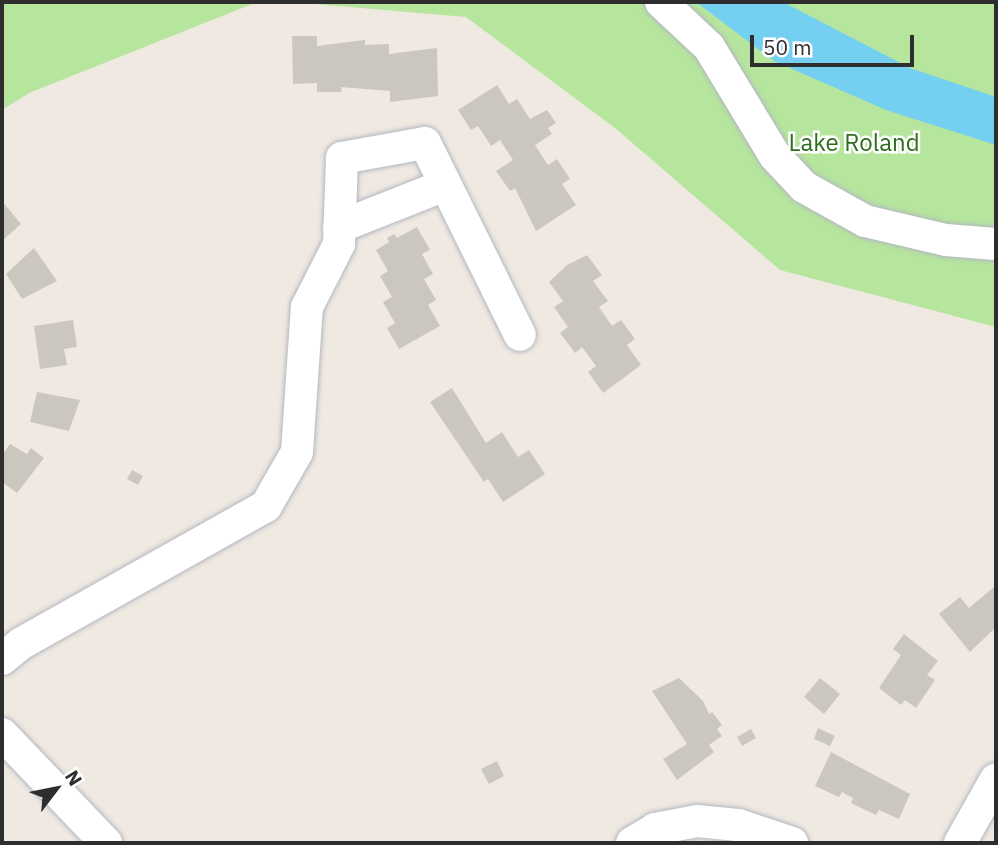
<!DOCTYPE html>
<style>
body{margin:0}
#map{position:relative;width:998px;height:845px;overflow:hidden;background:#efe9e1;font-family:"IBM Plex Sans",sans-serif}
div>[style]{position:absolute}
.green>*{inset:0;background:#b6e59e}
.water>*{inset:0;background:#75cff0}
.building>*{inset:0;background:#cbc7bf}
.roads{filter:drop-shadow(0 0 2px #b4b7c1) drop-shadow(0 0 2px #b4b7c1)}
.minor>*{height:32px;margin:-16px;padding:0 16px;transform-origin:16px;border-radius:16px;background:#fff}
span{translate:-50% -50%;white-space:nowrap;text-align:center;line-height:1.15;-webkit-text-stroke:5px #fff;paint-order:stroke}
.park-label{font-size:24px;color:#2c6e1b}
.frame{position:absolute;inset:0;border:4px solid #2e2e2e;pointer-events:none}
.north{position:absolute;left:21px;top:754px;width:70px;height:70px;-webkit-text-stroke:5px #fff;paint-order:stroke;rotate:58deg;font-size:19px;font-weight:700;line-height:28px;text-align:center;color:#2e2e2e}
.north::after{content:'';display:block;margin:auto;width:24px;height:32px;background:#2e2e2e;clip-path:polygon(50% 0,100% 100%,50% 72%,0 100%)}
.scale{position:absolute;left:750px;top:35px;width:164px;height:32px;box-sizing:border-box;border:4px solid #2e2e2e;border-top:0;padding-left:9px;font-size:21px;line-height:24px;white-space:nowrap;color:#2e2e2e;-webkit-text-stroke:5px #fff;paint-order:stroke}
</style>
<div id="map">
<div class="green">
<div style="clip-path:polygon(2px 2px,257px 2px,29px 93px,2px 110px)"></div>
<div style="clip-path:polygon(291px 2px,996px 2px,996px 327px,780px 270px,615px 128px,466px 17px)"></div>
</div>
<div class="water">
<div style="clip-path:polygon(696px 2px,783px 2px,910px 68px,996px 97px,996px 145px,886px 110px,774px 61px)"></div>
</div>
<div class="building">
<div style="clip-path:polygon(292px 36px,317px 36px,317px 46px,365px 40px,365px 45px,389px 44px,389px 54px,437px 48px,438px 96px,390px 102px,390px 91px,341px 87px,342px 92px,317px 92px,317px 83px,293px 84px)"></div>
<div style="clip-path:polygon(497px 85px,509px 104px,517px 99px,530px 119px,547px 110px,556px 123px,548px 128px,552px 134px,535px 145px,548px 165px,557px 159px,570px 179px,562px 184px,576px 205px,536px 231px,515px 188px,510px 191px,496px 171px,513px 160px,500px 140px,491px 146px,478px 126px,471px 130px,458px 110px)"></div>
<div style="clip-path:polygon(2px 201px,21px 224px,2px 241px)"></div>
<div style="clip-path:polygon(417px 227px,430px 250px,422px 254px,433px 274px,424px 279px,436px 300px,428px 305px,440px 326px,399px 349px,387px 328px,395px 323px,383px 302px,392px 297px,380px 276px,388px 271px,376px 250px,389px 242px,387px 238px,394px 234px,397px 238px)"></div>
<div style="clip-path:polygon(34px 248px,57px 281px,22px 299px,6px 274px)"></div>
<div style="clip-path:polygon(587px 255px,602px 275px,593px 281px,608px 301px,599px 307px,612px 326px,621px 320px,635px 339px,627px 345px,641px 365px,603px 393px,588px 372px,596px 366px,582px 347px,575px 353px,560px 333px,568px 327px,554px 307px,563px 301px,549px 282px,567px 265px)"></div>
<div style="clip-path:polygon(73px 320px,77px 347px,64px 349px,67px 365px,40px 369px,34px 326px)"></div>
<div style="clip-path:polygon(452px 388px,486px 443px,502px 432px,518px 457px,529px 450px,545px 474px,503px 502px,488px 479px,484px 482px,430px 402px)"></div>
<div style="clip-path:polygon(37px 392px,80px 400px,69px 431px,30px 422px)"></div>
<div style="clip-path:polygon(10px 444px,27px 454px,31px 448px,44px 458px,17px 493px,2px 482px,2px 455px)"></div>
<div style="clip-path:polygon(132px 470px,143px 476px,138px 485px,127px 479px)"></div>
<div style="clip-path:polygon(994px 587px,996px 627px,970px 652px,939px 614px,960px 597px,969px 608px)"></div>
<div style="clip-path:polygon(904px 634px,938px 661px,927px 675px,935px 680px,916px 708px,905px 700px,901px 705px,879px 688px,901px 655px,893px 649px)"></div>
<div style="clip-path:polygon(679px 678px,703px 701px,709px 714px,712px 712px,722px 725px,717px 729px,722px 736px,709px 745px,714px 752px,677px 780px,663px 759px,687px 744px,652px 691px)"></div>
<div style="clip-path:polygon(820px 678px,840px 694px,824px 714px,804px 697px)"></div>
<div style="clip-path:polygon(818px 728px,835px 736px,830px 746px,814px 739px)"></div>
<div style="clip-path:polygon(751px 729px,756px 738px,742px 746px,737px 737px)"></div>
<div style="clip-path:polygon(831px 752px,910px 794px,899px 819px,879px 810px,876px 815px,851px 803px,853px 798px,842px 792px,839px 797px,815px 786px)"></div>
<div style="clip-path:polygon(497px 761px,504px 776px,489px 784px,481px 769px)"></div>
</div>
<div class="roads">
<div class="minor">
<div style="left:661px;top:2px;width:66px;rotate:43.2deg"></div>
<div style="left:709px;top:47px;width:127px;rotate:58.8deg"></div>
<div style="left:775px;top:156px;width:42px;rotate:46.9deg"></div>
<div style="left:804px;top:187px;width:70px;rotate:29.1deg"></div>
<div style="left:865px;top:221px;width:83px;rotate:13.2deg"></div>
<div style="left:946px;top:240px;width:50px;rotate:4.6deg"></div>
<div style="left:339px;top:227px;width:114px;rotate:-21.6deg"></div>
<div style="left:2px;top:659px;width:26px;rotate:-39deg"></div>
<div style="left:22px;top:643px;width:280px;rotate:-29.3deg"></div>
<div style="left:266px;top:506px;width:62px;rotate:-60.1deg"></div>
<div style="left:297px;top:452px;width:145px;rotate:-86.1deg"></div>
<div style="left:307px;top:307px;width:71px;rotate:-63.1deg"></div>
<div style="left:339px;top:244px;width:86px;rotate:-88deg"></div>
<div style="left:342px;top:158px;width:84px;rotate:-10.2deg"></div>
<div style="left:425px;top:143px;width:214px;rotate:63.7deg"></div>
<div style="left:2px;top:734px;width:151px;rotate:46.3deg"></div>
<div style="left:632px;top:843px;width:27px;rotate:-31deg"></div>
<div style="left:655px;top:829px;width:43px;rotate:-10.8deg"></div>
<div style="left:697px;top:821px;width:41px;rotate:5.6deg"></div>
<div style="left:738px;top:825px;width:57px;rotate:18.4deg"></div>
<div style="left:960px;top:843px;width:73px;rotate:-60.6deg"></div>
</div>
</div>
<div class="park-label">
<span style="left:854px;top:143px">Lake Roland</span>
</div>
<div class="frame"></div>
<div class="north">N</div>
<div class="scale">50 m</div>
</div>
